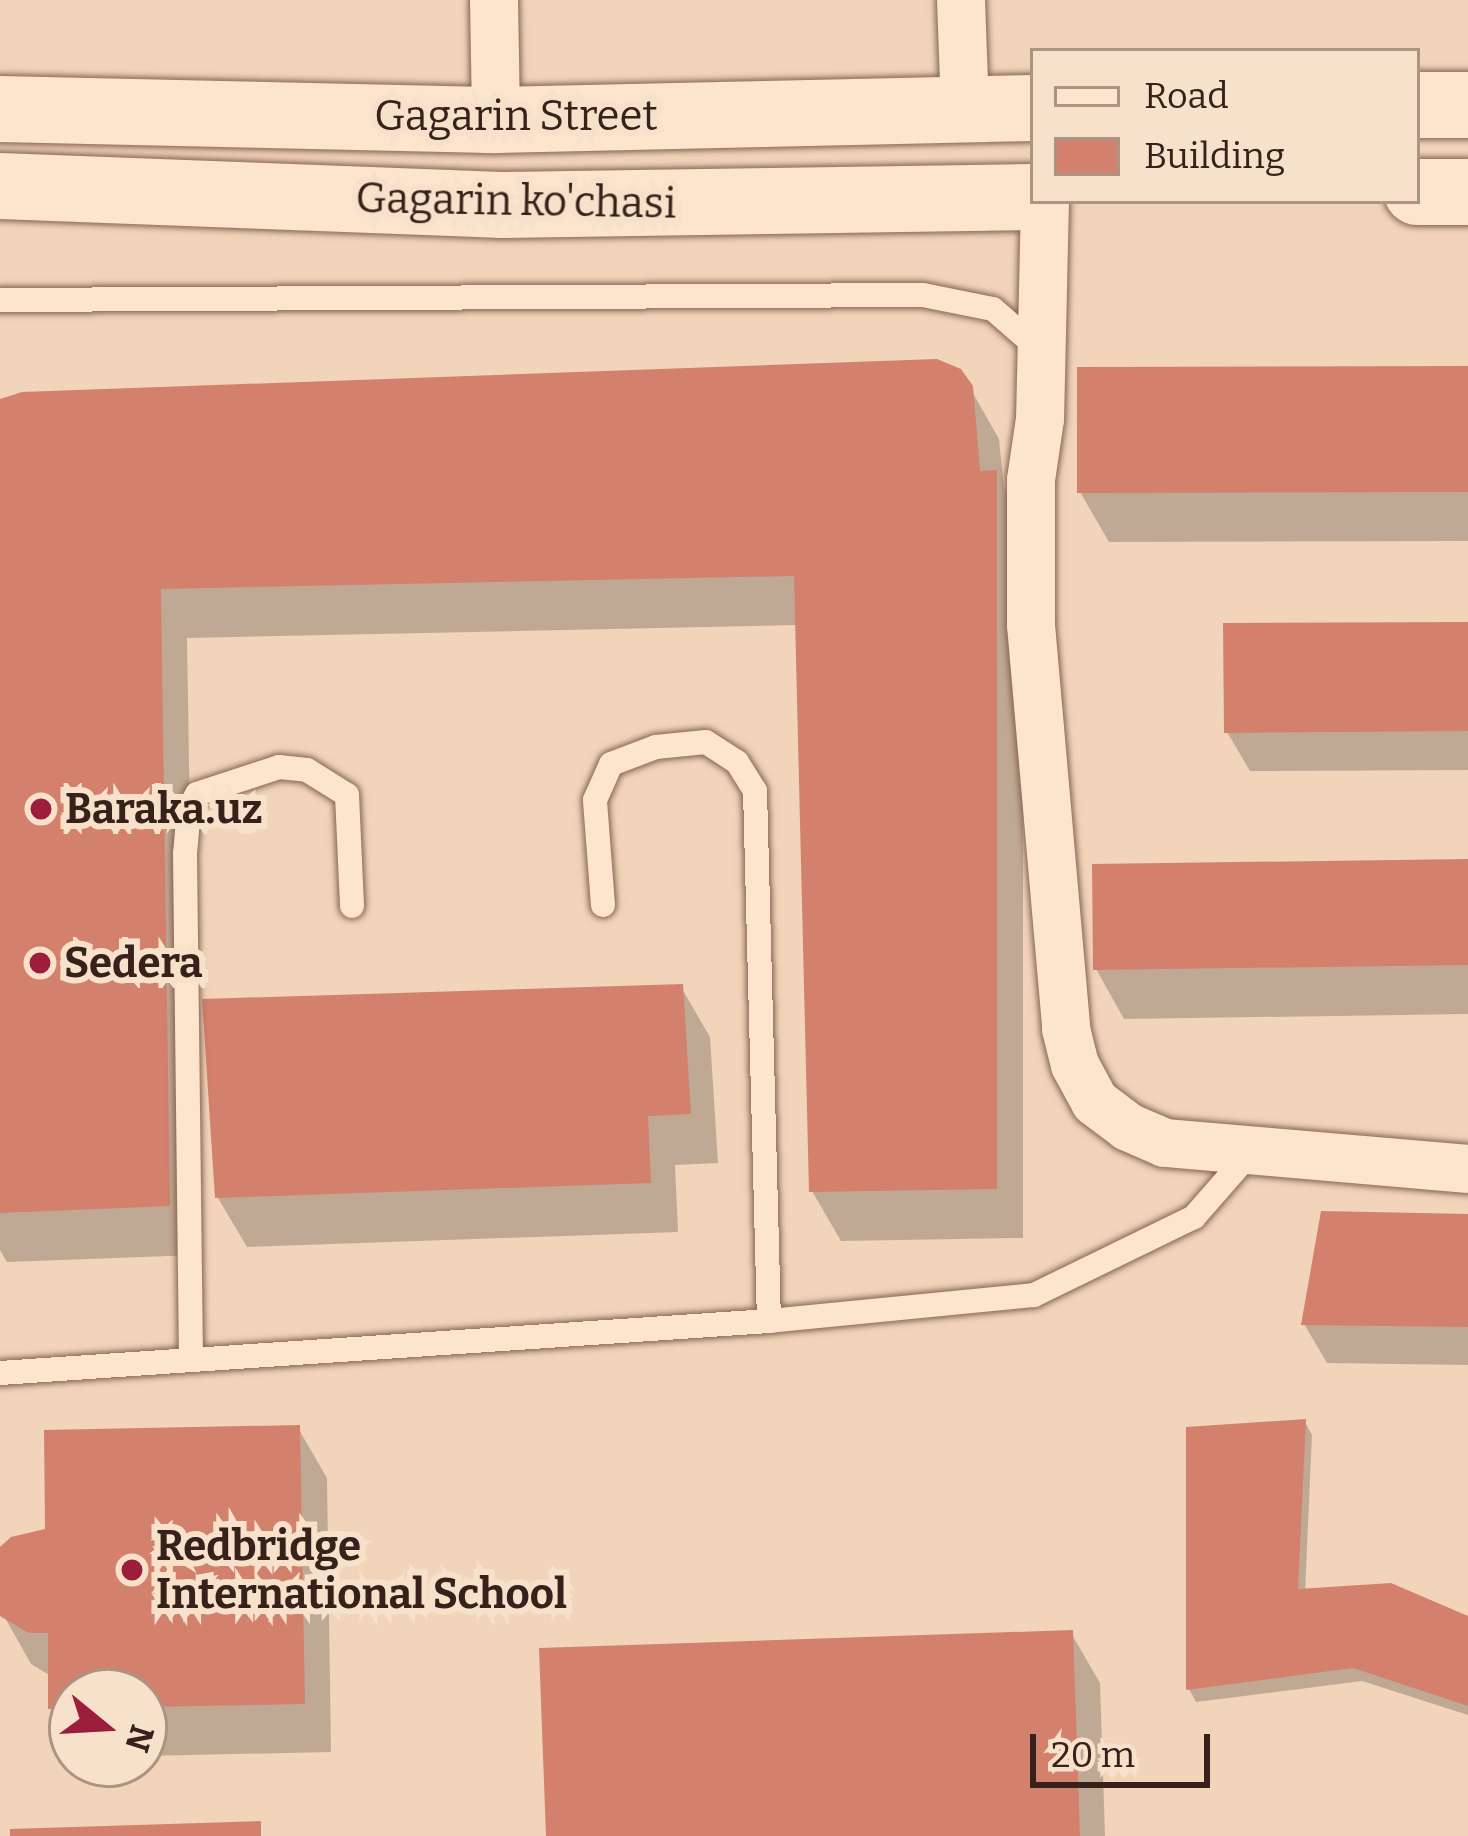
<!DOCTYPE html>
<style>
body{margin:0}
#map{position:relative;width:1468px;height:1836px;overflow:hidden;background:#f1d4ba;font-family:Bitter,serif}
div>[style]{position:absolute}
.shadow>*{inset:0;background:#0003}
.building>*{inset:0;background:#d3806c}
.roads{filter:drop-shadow(0 0 3px #896453) drop-shadow(0 0 3px #896453)}
.service>*{height:24px;margin:-12px;padding:0 12px;transform-origin:12px;border-radius:12px;background:#fce4cd}
.minor>*{height:48px;margin:-24px;padding:0 24px;transform-origin:24px;border-radius:24px;background:#fce4cd}
.secondary>*{height:66px;margin:-33px;padding:0 33px;transform-origin:33px;border-radius:33px;background:#fce4cd}
.dots>*{width:33px;height:33px;translate:-50% -50%;box-sizing:border-box;border:6px solid #f8e1ca;border-radius:50%}
span{translate:-50% -50%;white-space:nowrap;text-align:center;line-height:1.15;-webkit-text-stroke:12px #f8e1ca;paint-order:stroke}
.street-label{font-size:42px;color:#37211a}
.poi-label{font-size:42px;color:#37211a;font-weight:700}
.left{translate:0 -50%;text-align:left}
.legend{position:absolute;left:1030px;top:48px;width:390px;height:156px;box-sizing:border-box;background:#f8e1ca;border:3px solid #ab9484;margin:0;padding:15px 21px;list-style:none;font-size:36px;color:#37211a}
.legend li{display:flex;align-items:center;gap:24px;height:60px}
.legend b{width:60px;border:3px solid #ab9484}
.north{position:absolute;left:48px;top:1668px;width:120px;height:120px;box-sizing:border-box;background:#f8e1ca;border:3px solid #ab9484;border-radius:50%;rotate:108deg;font-size:33px;font-weight:700;line-height:48px;text-align:center;color:#37211a}
.north::after{content:'';display:block;margin:auto;width:42px;height:54px;background:#9d1e3b;clip-path:polygon(50% 0,100% 100%,50% 72%,0 100%)}
.scale{position:absolute;left:1030px;top:1734px;width:180px;height:54px;box-sizing:border-box;border:6px solid #37211a;border-top:0;padding-left:15px;font-size:36px;line-height:42px;white-space:nowrap;color:#37211a;-webkit-text-stroke:9px #f8e1ca;paint-order:stroke}
</style>
<div id="map">
<div class="shadow">
<div style="clip-path:polygon(1468px 369px,1468px 541px,1109px 542px,1080px 492px)"></div>
<div style="clip-path:polygon(970px 388px,999px 439px,1004px 488px,1023px 523px,1023px 1238px,841px 1241px,812px 1191px,798px 625px,187px 638px,197px 1255px,7px 1262px,0 1250px,0 402px)"></div>
<div style="clip-path:polygon(1468px 625px,1468px 770px,1250px 771px,1227px 732px)"></div>
<div style="clip-path:polygon(1468px 862px,1468px 1014px,1124px 1019px,1096px 969px)"></div>
<div style="clip-path:polygon(681px 987px,710px 1037px,718px 1163px,675px 1165px,678px 1232px,247px 1247px,218px 1198px)"></div>
<div style="clip-path:polygon(1468px 1218px,1468px 1365px,1327px 1363px,1304px 1324px)"></div>
<div style="clip-path:polygon(1305px 1422px,1312px 1435px,1305px 1592px,1468px 1619px,1468px 1715px,1362px 1681px,1196px 1702px,1189px 1689px)"></div>
<div style="clip-path:polygon(298px 1428px,327px 1478px,331px 1752px,144px 1756px,144px 1692px,72px 1692px,72px 1744px,51px 1708px,51px 1676px,31px 1664px,0 1609px,48px 1531px)"></div>
<div style="clip-path:polygon(1071px 1633px,1100px 1683px,1105px 1836px,549px 1836px)"></div>
</div>
<div class="building">
<div style="clip-path:polygon(937px 359px,961px 369px,973px 386px,980px 471px,997px 470px,997px 1189px,809px 1192px,794px 576px,161px 589px,170px 1206px,0 1213px,0 399px,22px 392px)"></div>
<div style="clip-path:polygon(1468px 366px,1468px 492px,1077px 493px,1077px 367px)"></div>
<div style="clip-path:polygon(1468px 622px,1468px 731px,1224px 733px,1223px 623px)"></div>
<div style="clip-path:polygon(1468px 859px,1468px 965px,1093px 970px,1092px 864px)"></div>
<div style="clip-path:polygon(683px 984px,691px 1114px,648px 1116px,651px 1183px,215px 1198px,202px 999px)"></div>
<div style="clip-path:polygon(1321px 1211px,1468px 1214px,1468px 1327px,1301px 1325px)"></div>
<div style="clip-path:polygon(1306px 1419px,1298px 1589px,1391px 1583px,1468px 1616px,1468px 1706px,1353px 1668px,1186px 1690px,1186px 1427px)"></div>
<div style="clip-path:polygon(300px 1425px,305px 1704px,144px 1707px,144px 1692px,72px 1692px,72px 1708px,48px 1709px,48px 1633px,29px 1633px,0 1616px,0 1547px,11px 1537px,45px 1529px,44px 1430px)"></div>
<div style="clip-path:polygon(1073px 1630px,1080px 1836px,546px 1836px,539px 1648px)"></div>
<div style="clip-path:polygon(261px 1821px,261px 1836px,10px 1836px,10px 1829px)"></div>
</div>
<div class="roads">
<div class="service">
<div style="left:0;top:300px;width:923px;rotate:-0.31deg"></div>
<div style="left:923px;top:295px;width:71px;rotate:11.3deg"></div>
<div style="left:993px;top:309px;width:62px;rotate:41.1deg"></div>
<div style="left:603px;top:905px;width:105px;rotate:-94.4deg"></div>
<div style="left:595px;top:800px;width:39px;rotate:-66deg"></div>
<div style="left:611px;top:764px;width:48px;rotate:-20.7deg"></div>
<div style="left:656px;top:747px;width:50px;rotate:-5.7deg"></div>
<div style="left:706px;top:742px;width:37px;rotate:33deg"></div>
<div style="left:737px;top:762px;width:34px;rotate:58deg"></div>
<div style="left:755px;top:791px;width:530px;rotate:88.49deg"></div>
<div style="left:191px;top:1360px;width:506px;rotate:-90.68deg"></div>
<div style="left:185px;top:854px;width:46px;rotate:-85deg"></div>
<div style="left:189px;top:808px;width:16px;rotate:-60deg"></div>
<div style="left:197px;top:794px;width:86px;rotate:-18.2deg"></div>
<div style="left:279px;top:767px;width:28px;rotate:6deg"></div>
<div style="left:307px;top:770px;width:47px;rotate:32deg"></div>
<div style="left:347px;top:795px;width:111px;rotate:87.4deg"></div>
<div style="left:0;top:1373px;width:771px;rotate:-3.87deg"></div>
<div style="left:769px;top:1321px;width:266px;rotate:-5.6deg"></div>
<div style="left:1034px;top:1295px;width:178px;rotate:-26deg"></div>
<div style="left:1194px;top:1217px;width:85px;rotate:-48.8deg"></div>
</div>
<div class="minor">
<div style="left:494px;top:0;width:120px;rotate:89deg"></div>
<div style="left:961px;top:0;width:108px;rotate:87.9deg"></div>
<div style="left:1045px;top:201px;width:218px;rotate:91.3deg"></div>
<div style="left:1040px;top:419px;width:62px;rotate:98.4deg"></div>
<div style="left:1031px;top:480px;width:145px;rotate:90deg"></div>
<div style="left:1031px;top:625px;width:406px;rotate:85deg"></div>
<div style="left:1066px;top:1029px;width:37px;rotate:76deg"></div>
<div style="left:1075px;top:1065px;width:42px;rotate:61.6deg"></div>
<div style="left:1095px;top:1102px;width:41px;rotate:37.1deg"></div>
<div style="left:1128px;top:1127px;width:40px;rotate:23.4deg"></div>
<div style="left:1165px;top:1143px;width:304px;rotate:4.9deg"></div>
</div>
<div class="secondary">
<div style="left:1417px;top:105px;width:51px"></div>
<div style="left:0;top:109px;width:496px;rotate:1.3deg"></div>
<div style="left:496px;top:120px;width:537px;rotate:-1.28deg"></div>
<div style="left:0;top:186px;width:503px;rotate:2.16deg"></div>
<div style="left:503px;top:205px;width:530px;rotate:-0.86deg"></div>
<div style="left:1417px;top:192px;width:51px"></div>
</div>
</div>
<div class="dots">
<div style="left:41px;top:809px;background:#9d1e3b"></div>
<div style="left:40px;top:963px;background:#9d1e3b"></div>
<div style="left:132px;top:1570px;background:#9d1e3b"></div>
</div>
<div class="street-label">
<span style="left:516px;top:116px">Gagarin Street</span>
<span style="left:516px;top:201px;rotate:1deg">Gagarin ko'chasi</span>
</div>
<div class="poi-label">
<span class="left" style="left:65px;top:809px">Baraka.uz</span>
<span class="left" style="left:64px;top:963px">Sedera</span>
<span class="left" style="left:156px;top:1570px">Redbridge<br>International School</span>
</div>
<ul class="legend">
<li><b style="height:15px;background:#fce4cd"></b>Road</li>
<li><b style="height:33px;background:#d3806c"></b>Building</li>
</ul>
<div class="north">N</div>
<div class="scale">20 m</div>
</div>
